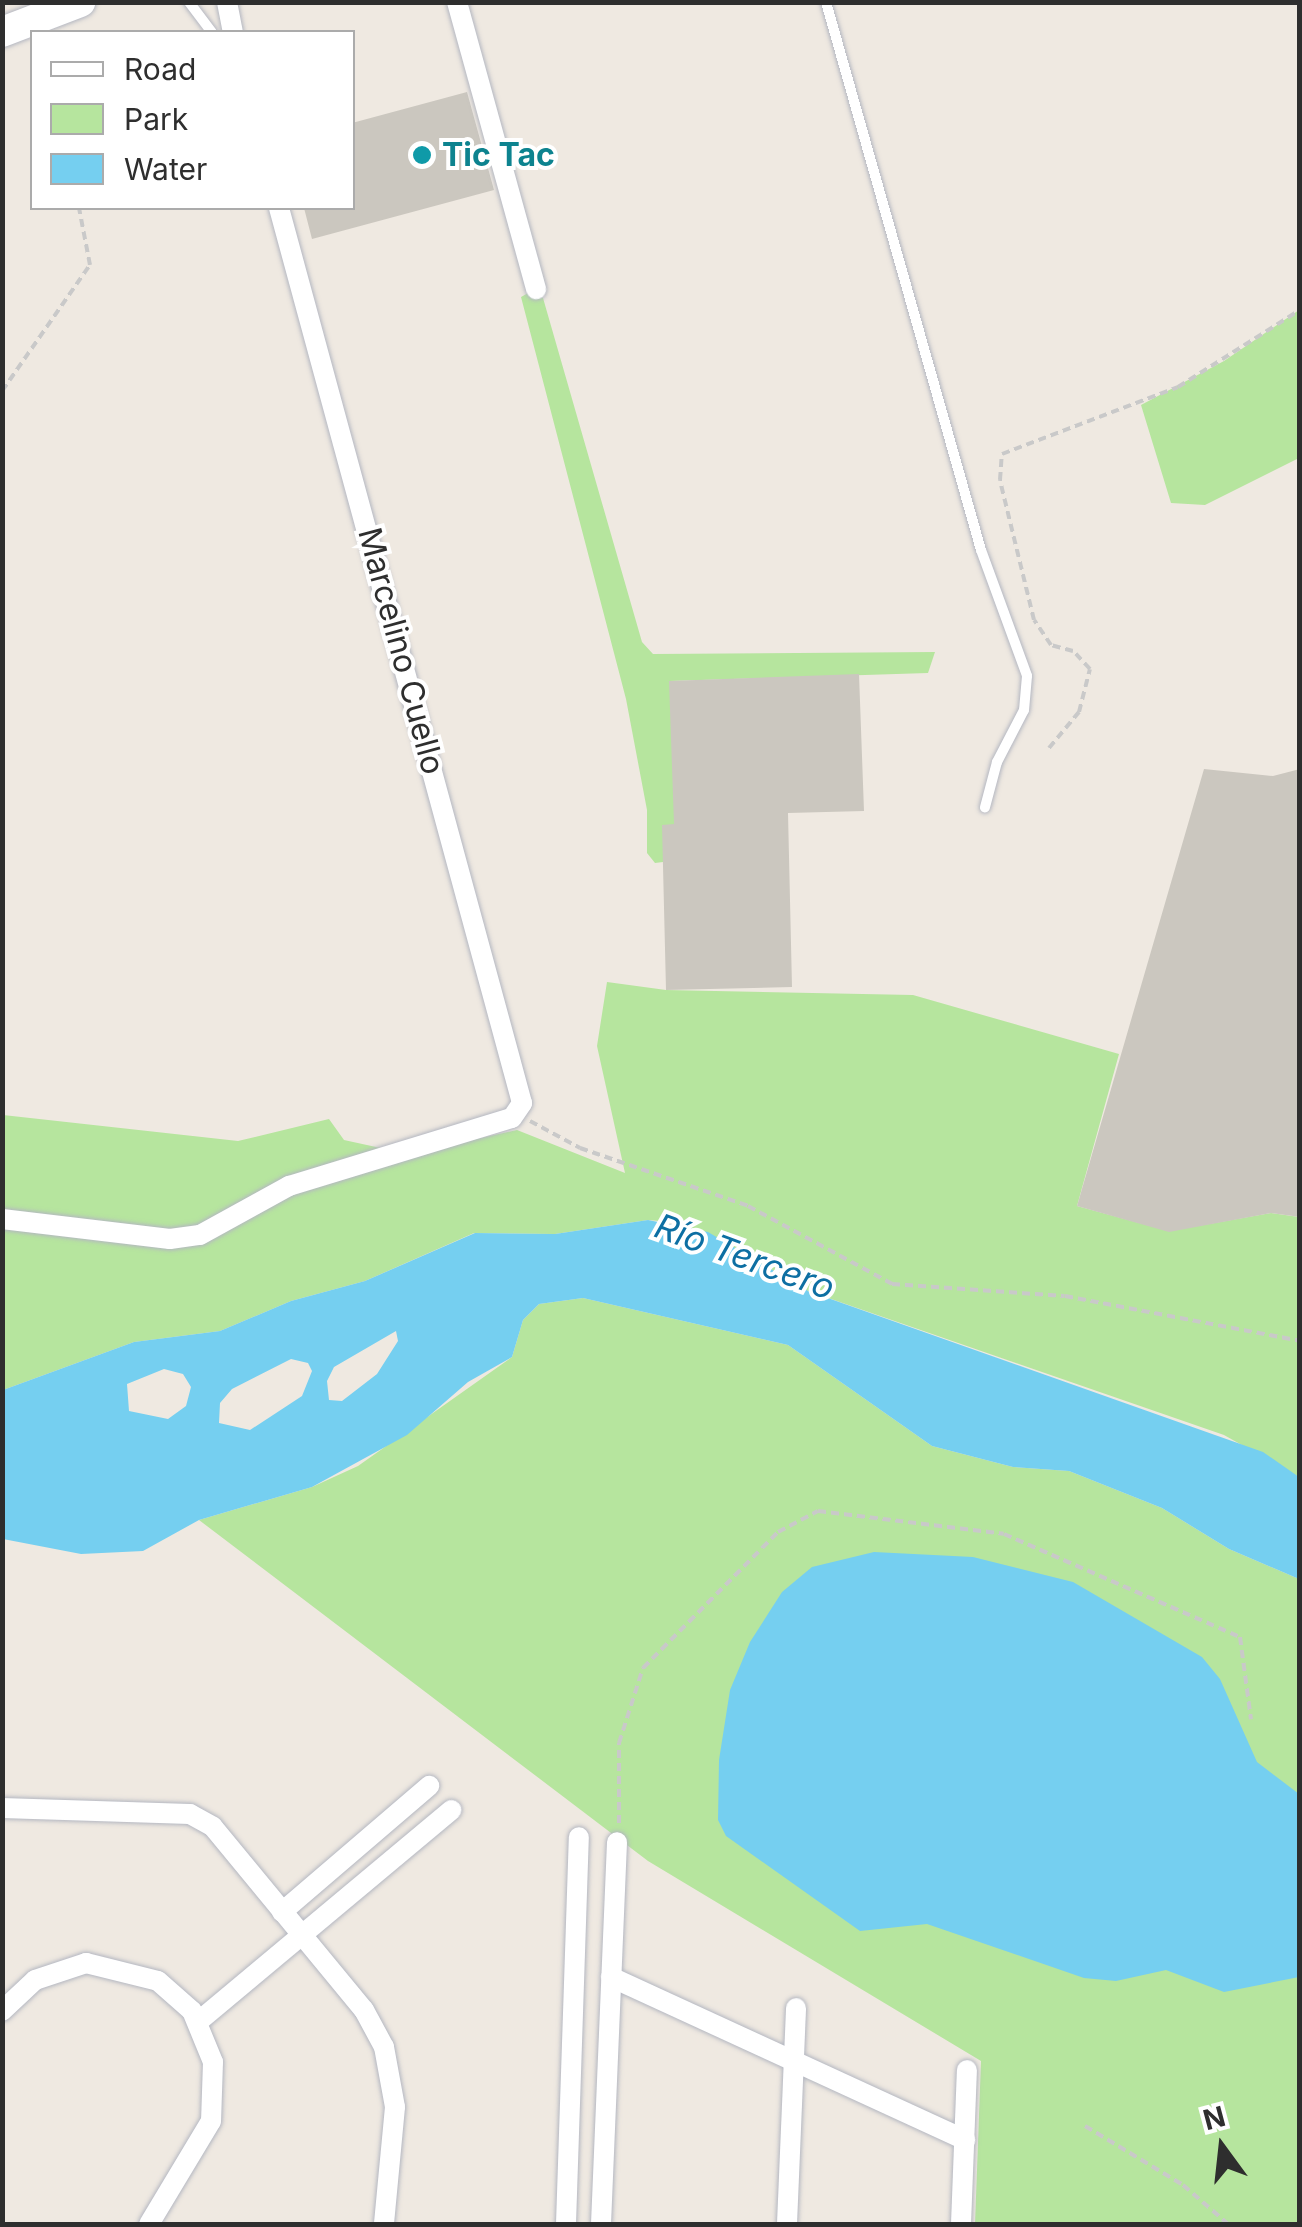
<!DOCTYPE html>
<meta charset="utf-8">
<style>
body{margin:0}
#map{position:relative;width:1302px;height:2227px;overflow:hidden;background:#efe9e1;font-family:Inter,sans-serif}
div>[style]{position:absolute}
.green>*{inset:0;background:#b6e59e}
.water>*{inset:0;background:#75cff0}
.building>*{inset:0;background:#cbc7bf}
.path>*{height:4px;margin-top:-2px;transform-origin:0;background:repeating-linear-gradient(90deg,#c9c9c9 0 8px,transparent 0 13px)}
.roads{filter:drop-shadow(0 0 2px #b4b7c1) drop-shadow(0 0 2px #b4b7c1)}
.service>*{height:10px;margin:-5px;padding:0 5px;transform-origin:5px;border-radius:5px;background:#fff}
.minor>*{height:20px;margin:-10px;padding:0 10px;transform-origin:10px;border-radius:10px;background:#fff}
.secondary>*{height:30px;margin:-15px;padding:0 15px;transform-origin:15px;border-radius:15px;background:#fff}
.dots>*{width:28px;height:28px;translate:-50% -50%;box-sizing:border-box;border:5px solid #fff;border-radius:50%}
span{translate:-50% -50%;white-space:nowrap;text-align:center;line-height:1.15;-webkit-text-stroke:8px #fff;paint-order:stroke}
.culture-label{font-size:32px;color:#0d838f;font-weight:700}
.left{translate:0 -50%;text-align:left}
.street-label{font-size:32px;color:#2e2e2e}
.water-label{font-size:35px;color:#0d6fa3;font-style:italic}
.frame{position:absolute;inset:0;border:5px solid #2e2e2e;pointer-events:none}
.legend{position:absolute;left:30px;top:30px;width:325px;height:180px;box-sizing:border-box;background:#fff;border:2px solid #ababab;margin:0;padding:12px 18px;list-style:none;font-size:30px;color:#2e2e2e}
.legend li{display:flex;align-items:center;gap:20px;height:50px}
.legend b{width:50px;border:2px solid #ababab}
.north{position:absolute;left:1172px;top:2097px;width:100px;height:100px;-webkit-text-stroke:8px #fff;paint-order:stroke;rotate:345deg;font-size:28px;font-weight:700;line-height:40px;text-align:center;color:#2e2e2e}
.north::after{content:'';display:block;margin:auto;width:35px;height:45px;background:#2e2e2e;clip-path:polygon(50% 0,100% 100%,50% 72%,0 100%)}
</style>
<div id="map">
<div class="green">
<div style="clip-path:polygon(530px 292px,543px 298px,642px 642px,653px 654px,935px 652px,928px 673px,670px 681px,675px 824px,663px 862px,655px 863px,647px 853px,647px 810px,626px 699px,521px 297px)"></div>
<div style="clip-path:polygon(1299px 310px,1299px 458px,1205px 505px,1171px 503px,1141px 405px,1224px 361px)"></div>
<div style="clip-path:polygon(607px 982px,666px 990px,913px 995px,1119px 1054px,1077px 1206px,1169px 1231px,1271px 1213px,1299px 1217px,1299px 1477px,1224px 1435px,808px 1291px,683px 1223px,648px 1220px,555px 1234px,474px 1233px,365px 1281px,291px 1301px,220px 1331px,134px 1342px,3px 1390px,3px 1115px,238px 1141px,329px 1119px,344px 1140px,408px 1154px,517px 1130px,625px 1173px,597px 1046px)"></div>
<div style="clip-path:polygon(583px 1298px,788px 1345px,932px 1446px,1013px 1467px,1069px 1471px,1162px 1508px,1229px 1549px,1299px 1579px,1299px 2224px,975px 2224px,981px 2061px,648px 1861px,199px 1520px,312px 1487px,358px 1466px,512px 1357px,523px 1320px,539px 1304px)"></div>
</div>
<div class="water">
<div style="clip-path:polygon(evenodd,648px 1220px,708px 1232px,808px 1291px,1263px 1452px,1299px 1477px,1299px 1579px,1229px 1549px,1162px 1508px,1069px 1471px,1013px 1467px,932px 1446px,788px 1345px,583px 1298px,539px 1304px,523px 1320px,512px 1357px,468px 1382px,407px 1435px,312px 1487px,199px 1520px,143px 1551px,81px 1554px,3px 1539px,3px 1390px,134px 1342px,220px 1331px,291px 1301px,365px 1281px,475px 1233px,555px 1234px,648px 1220px,396px 1331px,398px 1341px,377px 1374px,342px 1401px,329px 1400px,327px 1381px,334px 1367px,396px 1331px,648px 1220px,291px 1359px,308px 1363px,312px 1371px,302px 1396px,250px 1430px,219px 1423px,220px 1403px,232px 1389px,291px 1359px,648px 1220px,164px 1369px,183px 1374px,191px 1387px,186px 1406px,168px 1419px,129px 1411px,127px 1384px,164px 1369px)"></div>
<div style="clip-path:polygon(874px 1552px,973px 1557px,1073px 1582px,1202px 1657px,1220px 1679px,1257px 1762px,1299px 1794px,1299px 1977px,1224px 1992px,1166px 1970px,1116px 1981px,1084px 1978px,927px 1924px,860px 1931px,726px 1836px,718px 1820px,719px 1760px,730px 1690px,750px 1642px,782px 1592px,812px 1567px)"></div>
</div>
<div class="building">
<div style="clip-path:polygon(467px 92px,494px 190px,312px 239px,304px 208px,352px 208px,352px 123px)"></div>
<div style="clip-path:polygon(859px 674px,864px 811px,788px 813px,792px 987px,666px 990px,662px 825px,674px 824px,669px 681px)"></div>
<div style="clip-path:polygon(1204px 769px,1273px 776px,1300px 769px,1300px 1217px,1271px 1213px,1169px 1232px,1077px 1206px)"></div>
</div>
<div class="path">
<div style="left:2px;top:391px;width:154px;rotate:-55.1deg"></div>
<div style="left:90px;top:265px;width:58px;rotate:-100.9deg"></div>
<div style="left:1049px;top:748px;width:47px;rotate:-50.2deg"></div>
<div style="left:1079px;top:712px;width:44px;rotate:-75.7deg"></div>
<div style="left:1090px;top:669px;width:25px;rotate:-133deg"></div>
<div style="left:1073px;top:651px;width:23px;rotate:-165deg"></div>
<div style="left:1051px;top:645px;width:30px;rotate:-124deg"></div>
<div style="left:1034px;top:620px;width:144px;rotate:-103.7deg"></div>
<div style="left:1000px;top:480px;width:26px;rotate:-86deg"></div>
<div style="left:1002px;top:454px;width:188px;rotate:-20.8deg"></div>
<div style="left:1178px;top:387px;width:144px;rotate:-32.3deg"></div>
<div style="left:530px;top:1121px;width:57px;rotate:28.4deg"></div>
<div style="left:580px;top:1148px;width:178px;rotate:19deg"></div>
<div style="left:748px;top:1206px;width:164px;rotate:28.4deg"></div>
<div style="left:892px;top:1284px;width:173px;rotate:4deg"></div>
<div style="left:1065px;top:1296px;width:239px;rotate:10.8deg"></div>
<div style="left:619px;top:1823px;width:80px;rotate:-90deg"></div>
<div style="left:619px;top:1743px;width:79px;rotate:-72.3deg"></div>
<div style="left:643px;top:1668px;width:192px;rotate:-45.2deg"></div>
<div style="left:778px;top:1532px;width:45px;rotate:-27.7deg"></div>
<div style="left:818px;top:1511px;width:187px;rotate:7deg"></div>
<div style="left:1004px;top:1534px;width:257px;rotate:23.6deg"></div>
<div style="left:1240px;top:1637px;width:83px;rotate:82.4deg"></div>
<div style="left:1085px;top:2126px;width:114px;rotate:31deg"></div>
<div style="left:1183px;top:2185px;width:60px;rotate:40.9deg"></div>
</div>
<div class="roads">
<div class="service">
<div style="left:189px;top:2px;width:38px;rotate:53deg"></div>
<div style="left:826px;top:2px;width:569px;rotate:74.21deg"></div>
<div style="left:981px;top:550px;width:134px;rotate:69.9deg"></div>
<div style="left:1027px;top:676px;width:34px;rotate:95deg"></div>
<div style="left:1024px;top:710px;width:59px;rotate:117.4deg"></div>
<div style="left:997px;top:762px;width:47px;rotate:104.9deg"></div>
</div>
<div class="minor">
<div style="left:227px;top:2px;width:31px;rotate:79deg"></div>
<div style="left:457px;top:2px;width:298px;rotate:74.6deg"></div>
<div style="left:2px;top:1219px;width:169px;rotate:6.8deg"></div>
<div style="left:170px;top:1239px;width:30px;rotate:-8deg"></div>
<div style="left:200px;top:1235px;width:102px;rotate:-28.8deg"></div>
<div style="left:289px;top:1186px;width:233px;rotate:-17deg"></div>
<div style="left:512px;top:1118px;width:18px;rotate:-56deg"></div>
<div style="left:522px;top:1103px;width:927px;rotate:-105.19deg"></div>
<div style="left:2px;top:1808px;width:188px;rotate:1.8deg"></div>
<div style="left:190px;top:1814px;width:26px;rotate:29deg"></div>
<div style="left:213px;top:1827px;width:237px;rotate:50.5deg"></div>
<div style="left:364px;top:2010px;width:42px;rotate:61.6deg"></div>
<div style="left:384px;top:2047px;width:61px;rotate:79.6deg"></div>
<div style="left:395px;top:2107px;width:118px;rotate:95.4deg"></div>
<div style="left:282px;top:1912px;width:194px;rotate:-40.6deg"></div>
<div style="left:611px;top:1977px;width:390px;rotate:24.7deg"></div>
<div style="left:2px;top:2011px;width:45px;rotate:-43.2deg"></div>
<div style="left:35px;top:1980px;width:54px;rotate:-18.4deg"></div>
<div style="left:86px;top:1963px;width:74px;rotate:14deg"></div>
<div style="left:158px;top:1981px;width:45px;rotate:41.4deg"></div>
<div style="left:192px;top:2011px;width:55px;rotate:67.6deg"></div>
<div style="left:213px;top:2062px;width:59px;rotate:91.9deg"></div>
<div style="left:211px;top:2121px;width:120px;rotate:121deg"></div>
<div style="left:199px;top:2021px;width:329px;rotate:-39.9deg"></div>
<div style="left:566px;top:2224px;width:387px;rotate:-88.1deg"></div>
<div style="left:601px;top:2224px;width:382px;rotate:-87.6deg"></div>
<div style="left:787px;top:2224px;width:216px;rotate:-87.6deg"></div>
<div style="left:961px;top:2224px;width:154px;rotate:-87.8deg"></div>
</div>
<div class="secondary">
<div style="left:2px;top:32px;width:84px;rotate:-21deg"></div>
</div>
</div>
<div class="dots">
<div style="left:422px;top:155px;background:#0f9aa8"></div>
</div>
<div class="culture-label">
<span class="left" style="left:442px;top:155px">Tic Tac</span>
</div>
<div class="street-label">
<span style="left:401px;top:651px;rotate:75deg">Marcelino Cuello</span>
</div>
<div class="water-label">
<span style="left:745px;top:1256px;rotate:20deg">Río Tercero</span>
</div>
<div class="frame"></div>
<ul class="legend">
<li><b style="height:12px;background:#fff"></b>Road</li>
<li><b style="height:28px;background:#b6e59e"></b>Park</li>
<li><b style="height:28px;background:#75cff0"></b>Water</li>
</ul>
<div class="north">N</div>
</div>
